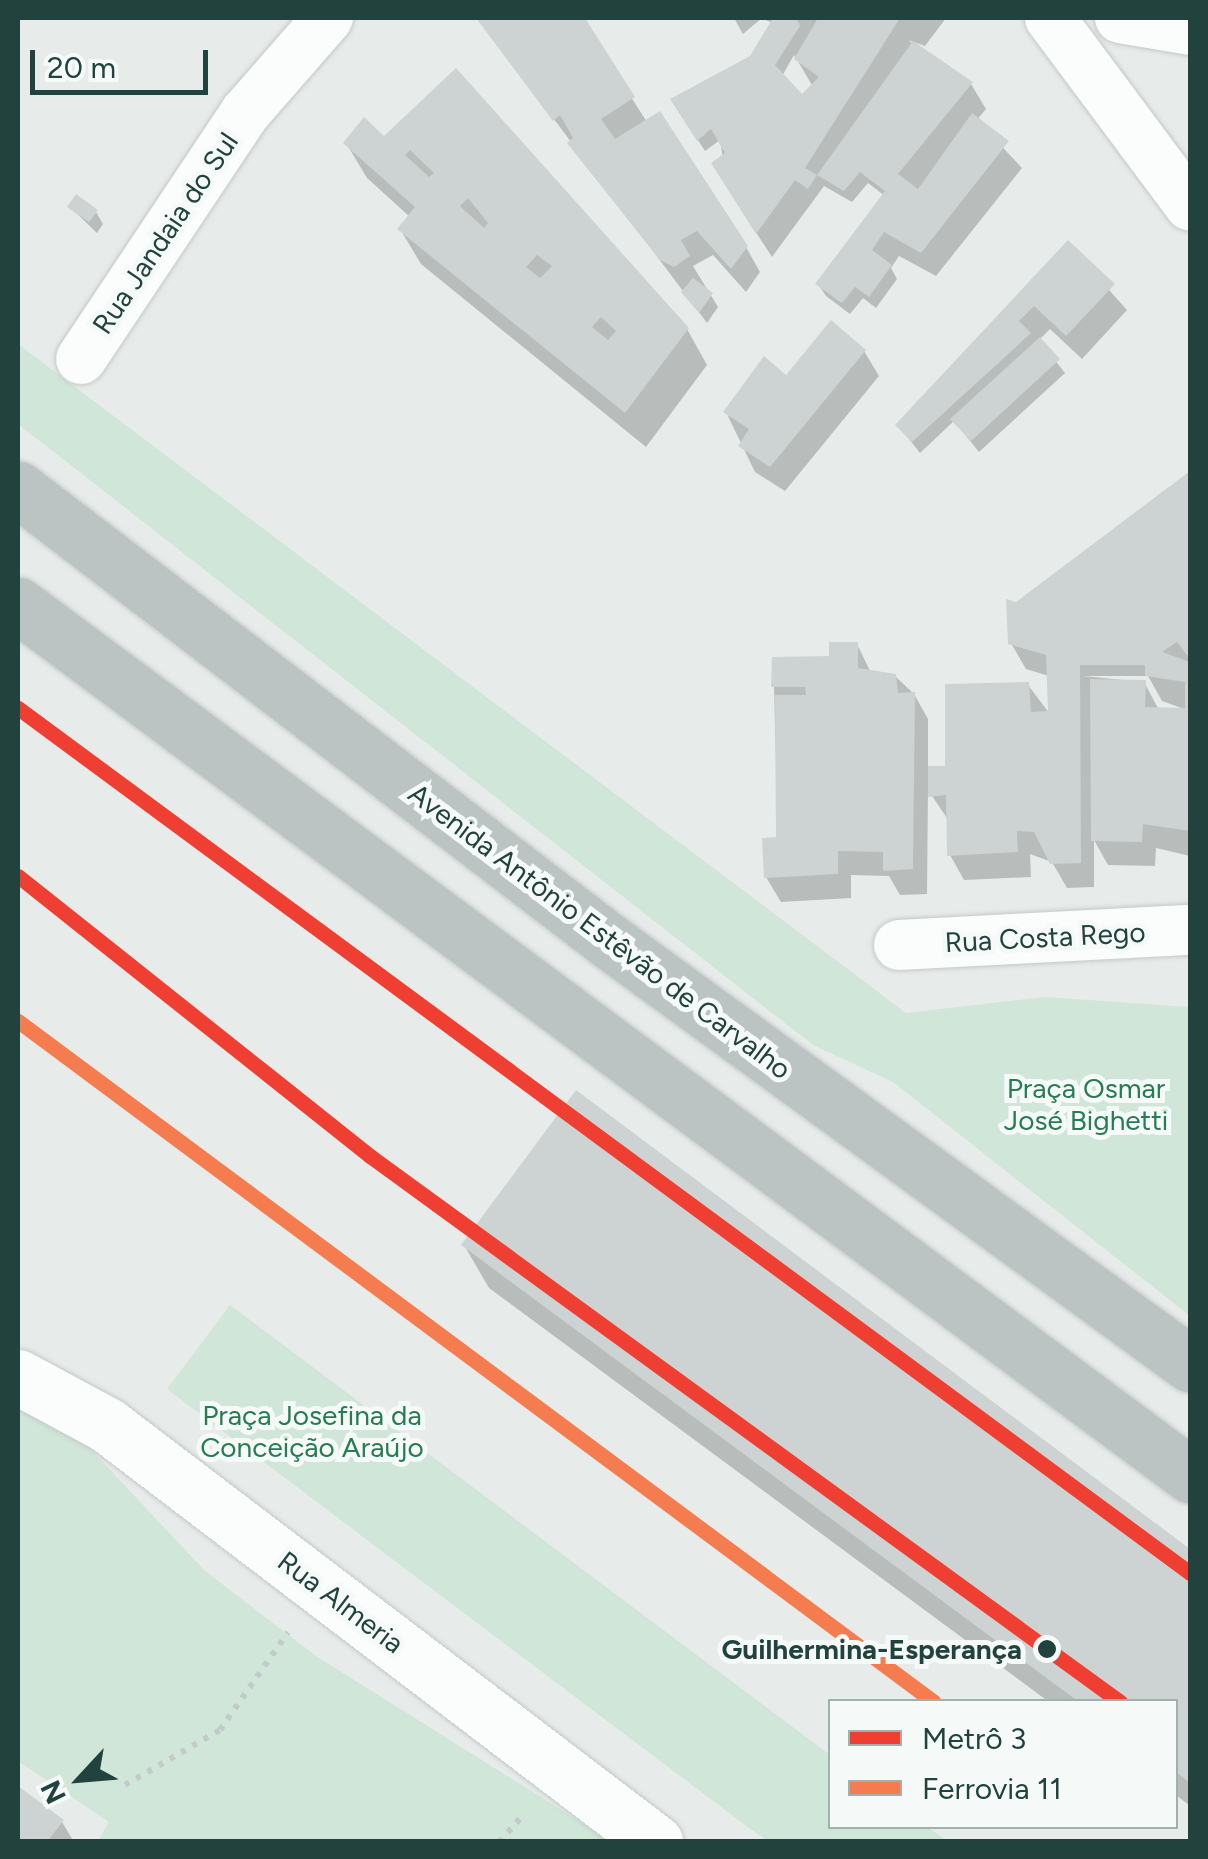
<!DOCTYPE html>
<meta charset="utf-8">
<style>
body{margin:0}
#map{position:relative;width:1208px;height:1859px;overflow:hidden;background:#e7ecea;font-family:Figtree,sans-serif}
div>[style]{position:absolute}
.green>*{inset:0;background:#cfe6d8}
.shadow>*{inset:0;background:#0003}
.building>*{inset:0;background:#cdd3d2}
.path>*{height:6px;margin-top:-3px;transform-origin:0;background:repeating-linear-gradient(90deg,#c2cbca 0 5px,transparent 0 13px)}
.roads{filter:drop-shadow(0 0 2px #c4c9c7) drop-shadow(0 0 2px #c4c9c7)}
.street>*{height:50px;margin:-25px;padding:0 25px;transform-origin:25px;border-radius:25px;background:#fbfcfc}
.secondary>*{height:55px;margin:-27.5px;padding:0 27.5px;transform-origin:27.5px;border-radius:27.5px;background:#fbfcfc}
.highway>*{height:55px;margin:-27.5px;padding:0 27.5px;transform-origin:27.5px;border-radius:27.5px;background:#bbc4c3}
.rail-1>*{height:15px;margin:-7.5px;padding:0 7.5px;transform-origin:7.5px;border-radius:7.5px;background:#f47c4f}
.metro-1>*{height:15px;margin:-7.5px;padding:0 7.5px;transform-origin:7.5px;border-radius:7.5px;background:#ef3f32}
.dots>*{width:28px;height:28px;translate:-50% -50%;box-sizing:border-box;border:5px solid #f5faf8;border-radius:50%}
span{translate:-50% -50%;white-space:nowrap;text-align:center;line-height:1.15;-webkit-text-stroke:10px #f5faf8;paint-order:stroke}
.street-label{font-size:28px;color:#21423d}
.park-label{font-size:28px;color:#287c53}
.stop-label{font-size:28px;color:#21423d;font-weight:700}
.right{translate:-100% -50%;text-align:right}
.frame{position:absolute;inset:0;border:20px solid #21423d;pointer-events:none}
.legend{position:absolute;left:828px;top:1699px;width:350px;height:130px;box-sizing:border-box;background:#f5faf8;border:2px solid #a0b0ad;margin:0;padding:12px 18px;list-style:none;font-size:30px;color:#21423d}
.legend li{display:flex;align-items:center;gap:20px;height:50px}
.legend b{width:50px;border:2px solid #a0b0ad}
.north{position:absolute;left:30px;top:1729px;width:100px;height:100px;-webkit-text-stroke:8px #f5faf8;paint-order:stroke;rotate:244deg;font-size:28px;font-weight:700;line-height:40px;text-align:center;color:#21423d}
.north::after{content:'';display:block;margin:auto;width:35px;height:45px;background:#21423d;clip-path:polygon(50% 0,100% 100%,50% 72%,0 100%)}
.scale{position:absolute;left:30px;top:50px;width:178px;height:45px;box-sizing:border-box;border:5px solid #21423d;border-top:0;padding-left:12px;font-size:30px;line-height:35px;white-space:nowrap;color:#21423d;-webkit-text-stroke:8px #f5faf8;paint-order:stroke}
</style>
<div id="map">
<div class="green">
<div style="clip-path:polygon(18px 344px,906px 1013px,1045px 997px,1190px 1007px,1190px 1316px,893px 1082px,813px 1045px,18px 424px)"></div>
<div style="clip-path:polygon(230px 1305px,830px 1755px,830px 1826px,927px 1827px,948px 1841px,768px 1841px,749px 1828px,167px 1389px)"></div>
<div style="clip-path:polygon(18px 1407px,55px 1411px,204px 1570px,316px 1656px,611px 1841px,98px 1841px,109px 1822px,18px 1761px)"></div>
</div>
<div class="shadow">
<div style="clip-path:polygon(478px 18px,580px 18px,647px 122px,746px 247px,760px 272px,746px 292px,713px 255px,693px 266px,718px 307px,707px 323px)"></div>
<div style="clip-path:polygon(evenodd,734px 18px,946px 18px,925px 46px,908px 40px,971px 84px,986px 109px,977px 120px,1022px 168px,936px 276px,899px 256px,891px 268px,897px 279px,876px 308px,863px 298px,850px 314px,826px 296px,818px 284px,885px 196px,868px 183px,852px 202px,824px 186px,772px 257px,728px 189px,720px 140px,705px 151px,680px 112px,752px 58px,772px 23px,762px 18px,743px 34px,734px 18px,794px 55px,812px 85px,802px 97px,782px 76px,794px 55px)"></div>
<div style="clip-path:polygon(456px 72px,687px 329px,707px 365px,646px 447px,421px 264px,400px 229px,410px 217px,367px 178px,346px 143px,384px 139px)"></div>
<div style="clip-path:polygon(70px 207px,96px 212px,103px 224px,97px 233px)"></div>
<div style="clip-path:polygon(1068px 244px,1127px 310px,1082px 359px,1050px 329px,1039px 340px,1065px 373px,979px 452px,954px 421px,920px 453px,898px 425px)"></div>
<div style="clip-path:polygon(864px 351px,879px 376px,785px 491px,755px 472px,726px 412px)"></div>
<div style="clip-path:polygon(evenodd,1190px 474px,1190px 856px,1156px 848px,1155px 866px,1108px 865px,1094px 840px,1094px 887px,1067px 888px,1052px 862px,1030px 854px,1031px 877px,964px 880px,950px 855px,949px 821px,928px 790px,927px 894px,900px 895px,889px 876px,851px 875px,851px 898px,781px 902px,766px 877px,778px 839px,774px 687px,857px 644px,871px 673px,895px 676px,914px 694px,928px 719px,928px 768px,947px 768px,1028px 685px,1050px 714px,1049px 676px,1026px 669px,1011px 643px,1017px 605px,1190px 474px,1083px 676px,1148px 676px,1162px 701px,1187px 710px,1159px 710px,1144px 682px,1083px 676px)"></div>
<div style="clip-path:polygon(576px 1094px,1190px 1550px,1190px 1806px,1176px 1795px,1176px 1702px,1049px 1702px,489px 1288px,464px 1245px)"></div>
<div style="clip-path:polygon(18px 1789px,62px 1822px,74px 1842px,18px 1842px)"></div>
</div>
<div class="building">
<div style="clip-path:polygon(476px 18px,585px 18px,635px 97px,601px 119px,615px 139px,660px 111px,748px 246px,731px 269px,697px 231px,681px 240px,690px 256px,674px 267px,660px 260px,567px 143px,573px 138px,560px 115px,553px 121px)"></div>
<div style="clip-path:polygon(773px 18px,796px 18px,800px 26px,775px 65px,802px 94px,819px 77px,794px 59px,818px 18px,900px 18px,805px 168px,817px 175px,808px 189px,795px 180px,756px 234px,711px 163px,725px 153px,711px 129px,697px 141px,670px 99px,750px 56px)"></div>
<div style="clip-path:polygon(913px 41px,973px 82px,898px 174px,918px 189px,972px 113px,1009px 141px,921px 253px,884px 232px,872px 250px,892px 265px,869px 297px,855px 287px,842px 303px,815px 284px,885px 191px,860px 172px,844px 191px,817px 175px)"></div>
<div style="clip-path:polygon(evenodd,456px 68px,689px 328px,625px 413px,397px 229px,415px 207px,343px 143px,364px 117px,384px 136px,456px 68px,410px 150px,434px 173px,429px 177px,405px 155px,410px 150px,456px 68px,468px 198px,488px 223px,484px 228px,460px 206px,468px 198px,456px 68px,537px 255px,552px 266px,540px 278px,526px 267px,537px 255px,456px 68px,601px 317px,616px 331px,608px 340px,592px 327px,601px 317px)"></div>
<div style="clip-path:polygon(76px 194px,98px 210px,89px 222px,67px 207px)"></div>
<div style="clip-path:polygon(1068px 240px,1115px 284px,1066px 336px,1034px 306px,1019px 321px,1031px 333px,912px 442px,895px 425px)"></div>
<div style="clip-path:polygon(693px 278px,713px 293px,699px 313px,681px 292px)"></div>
<div style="clip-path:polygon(831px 320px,866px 350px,770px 467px,738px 446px,749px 429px,723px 412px,764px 356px,786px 375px)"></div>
<div style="clip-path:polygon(1040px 337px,1060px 359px,971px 441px,950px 419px)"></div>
<div style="clip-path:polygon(1190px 471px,1190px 659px,1177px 642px,1162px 652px,1190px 662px,1190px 831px,1143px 824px,1142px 842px,1091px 841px,1090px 679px,1146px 680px,1145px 707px,1185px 708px,1185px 682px,1145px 676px,1145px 665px,1080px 665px,1081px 863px,1050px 864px,1034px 832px,1017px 831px,1018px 852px,947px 856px,946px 795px,928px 797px,928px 766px,945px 766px,945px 684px,1029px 682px,1031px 712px,1048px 711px,1046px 655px,1008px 644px,1006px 599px,1016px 602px)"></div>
<div style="clip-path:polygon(829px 642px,858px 642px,858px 668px,896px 674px,898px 693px,915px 692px,913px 869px,883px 871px,883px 852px,838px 851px,838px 874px,764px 878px,762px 838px,776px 837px,775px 695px,806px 695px,805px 687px,771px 687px,772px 657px,829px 656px)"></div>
<div style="clip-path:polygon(576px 1090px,1190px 1549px,1190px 1783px,1176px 1772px,1176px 1702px,1079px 1702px,461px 1245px)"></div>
<div style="clip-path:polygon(18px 1786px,64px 1820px,47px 1842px,18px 1842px)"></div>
</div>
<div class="path">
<div style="left:125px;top:1785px;width:110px;rotate:-30.1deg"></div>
<div style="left:220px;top:1730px;width:119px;rotate:-55.2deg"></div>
<div style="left:499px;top:1842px;width:39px;rotate:-48deg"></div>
</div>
<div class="roads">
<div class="street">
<div style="left:1050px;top:18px;width:234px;rotate:53.3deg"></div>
<div style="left:1120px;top:18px;width:71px;rotate:9.7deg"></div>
<div style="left:81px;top:359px;width:296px;rotate:-56.3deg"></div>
<div style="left:245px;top:113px;width:126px;rotate:-48.9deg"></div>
<div style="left:899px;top:945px;width:291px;rotate:-3deg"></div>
</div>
<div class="secondary">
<div style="left:18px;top:1377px;width:101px;rotate:28.3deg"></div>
<div style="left:107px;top:1425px;width:689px;rotate:37.27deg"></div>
</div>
<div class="highway">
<div style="left:18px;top:489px;width:744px;rotate:37.41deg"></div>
<div style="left:609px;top:941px;width:719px;rotate:36.06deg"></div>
<div style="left:18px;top:605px;width:1460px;rotate:36.59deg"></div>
</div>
</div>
<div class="rail-1">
<div style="left:18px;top:1021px;width:1141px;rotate:36.63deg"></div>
</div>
<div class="metro-1">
<div style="left:18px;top:708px;width:1457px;rotate:36.43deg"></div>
<div style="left:18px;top:876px;width:450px;rotate:38.5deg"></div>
<div style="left:370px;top:1156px;width:928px;rotate:36.05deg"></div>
</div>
<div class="dots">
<div style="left:1047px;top:1649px;background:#21423d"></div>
</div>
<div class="street-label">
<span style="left:165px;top:233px;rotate:-56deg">Rua Jandaia do Sul</span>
<span style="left:600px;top:931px;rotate:37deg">Avenida Antônio Estêvão de Carvalho</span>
<span style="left:1045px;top:937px;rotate:-3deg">Rua Costa Rego</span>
<span style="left:341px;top:1602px;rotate:37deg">Rua Almeria</span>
</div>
<div class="park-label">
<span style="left:1086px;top:1104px">Praça Osmar<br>José Bighetti</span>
<span style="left:312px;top:1431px">Praça Josefina da<br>Conceição Araújo</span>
</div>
<div class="stop-label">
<span class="right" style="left:1022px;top:1649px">Guilhermina-Esperança</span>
</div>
<div class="frame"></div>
<ul class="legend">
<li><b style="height:12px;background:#ef3f32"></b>Metrô 3</li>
<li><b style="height:12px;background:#f47c4f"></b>Ferrovia 11</li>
</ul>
<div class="north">N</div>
<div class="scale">20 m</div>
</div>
